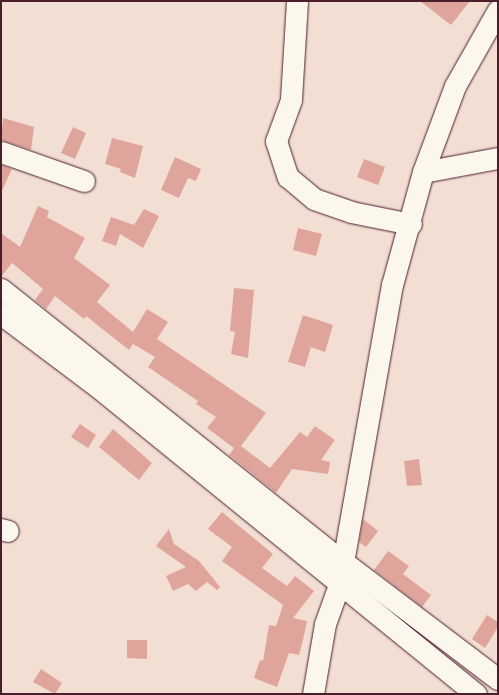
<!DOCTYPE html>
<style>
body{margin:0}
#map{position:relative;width:499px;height:695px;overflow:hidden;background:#f3ded4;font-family:"Indie Flower",sans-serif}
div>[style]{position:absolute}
.building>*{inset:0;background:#dfa59c}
.roads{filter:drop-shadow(0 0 1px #4a1f2b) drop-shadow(0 0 1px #4a1f2b)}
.minor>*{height:21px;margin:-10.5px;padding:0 10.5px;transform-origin:10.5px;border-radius:10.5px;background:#fbf7ec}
span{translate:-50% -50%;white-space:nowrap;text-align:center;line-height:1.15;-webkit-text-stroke:3px #fbf7ec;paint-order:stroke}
.frame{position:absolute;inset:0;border:2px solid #4a1f2b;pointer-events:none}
</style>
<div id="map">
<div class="building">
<div style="clip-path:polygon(420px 1px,470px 1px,451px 25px)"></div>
<div style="clip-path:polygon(3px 118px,34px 127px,31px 150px,1px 140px)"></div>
<div style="clip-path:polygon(73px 127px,86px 133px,75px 159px,61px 153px)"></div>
<div style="clip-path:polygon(112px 138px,143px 146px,135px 178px,120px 172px,121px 169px,105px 164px)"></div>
<div style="clip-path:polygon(175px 157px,201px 169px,196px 181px,188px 178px,179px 198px,161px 190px)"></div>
<div style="clip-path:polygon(364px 159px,385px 167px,378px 185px,357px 177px)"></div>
<div style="clip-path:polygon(1px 165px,12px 169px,1px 193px)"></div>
<div style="clip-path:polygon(38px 206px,49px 211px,47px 217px,85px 238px,74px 258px,110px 285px,97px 302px,133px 332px,147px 309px,168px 322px,157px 339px,266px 413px,241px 446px,270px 468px,300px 432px,307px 437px,315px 426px,335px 440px,321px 460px,330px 462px,328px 474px,292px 469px,276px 493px,229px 455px,234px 448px,207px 428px,216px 417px,196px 404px,198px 401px,148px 367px,155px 357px,133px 344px,129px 350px,86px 316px,84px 319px,55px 296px,46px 309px,35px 300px,43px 289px,12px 263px,1px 277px,1px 233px,20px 247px)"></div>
<div style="clip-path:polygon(144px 209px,159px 216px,143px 248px,120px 234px,116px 246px,102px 241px,111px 217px,134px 225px)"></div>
<div style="clip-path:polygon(298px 228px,322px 234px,316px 256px,293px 250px)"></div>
<div style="clip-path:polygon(234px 288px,254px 290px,248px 358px,231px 354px,235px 332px,230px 331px)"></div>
<div style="clip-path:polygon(303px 315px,333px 325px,325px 352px,311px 347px,305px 367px,288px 362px)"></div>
<div style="clip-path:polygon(80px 424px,96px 435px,88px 448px,71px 437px)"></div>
<div style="clip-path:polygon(113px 429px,152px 463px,139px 480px,99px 447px)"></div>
<div style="clip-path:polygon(419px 459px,422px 485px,407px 486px,404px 461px)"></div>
<div style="clip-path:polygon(222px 512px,273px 554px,262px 568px,287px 586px,295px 576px,314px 591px,293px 618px,307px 621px,303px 640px,299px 655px,289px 653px,277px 687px,254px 678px,260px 660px,263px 661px,269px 625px,276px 626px,283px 605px,222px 561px,232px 547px,208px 529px)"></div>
<div style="clip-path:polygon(363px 519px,378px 531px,366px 547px,359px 542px)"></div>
<div style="clip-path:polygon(169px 529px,174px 544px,199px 561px,220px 587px,217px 590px,207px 582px,196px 591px,188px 584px,173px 591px,166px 576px,186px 567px,156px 546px)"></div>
<div style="clip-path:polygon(388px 551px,409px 566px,403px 574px,431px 595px,422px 607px,374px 570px)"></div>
<div style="clip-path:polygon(487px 615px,498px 622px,498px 627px,485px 648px,472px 639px)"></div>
<div style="clip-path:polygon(127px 640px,147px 640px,147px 659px,127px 658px)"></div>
<div style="clip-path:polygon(41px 669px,62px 683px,55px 694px,33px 682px)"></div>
</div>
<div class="roads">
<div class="minor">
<div style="left:297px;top:1px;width:99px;rotate:93.5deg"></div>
<div style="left:291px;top:100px;width:44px;rotate:110.1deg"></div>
<div style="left:276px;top:141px;width:38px;rotate:72deg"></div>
<div style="left:288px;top:177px;width:34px;rotate:40deg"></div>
<div style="left:314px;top:199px;width:39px;rotate:19deg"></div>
<div style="left:351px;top:212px;width:61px;rotate:11.3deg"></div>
<div style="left:1px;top:152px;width:88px;rotate:19.3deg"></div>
<div style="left:423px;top:172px;width:76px;rotate:-10.6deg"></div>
<div style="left:1px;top:289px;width:435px;rotate:38.6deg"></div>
<div style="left:341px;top:560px;width:197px;rotate:37.2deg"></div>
<div style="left:1px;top:314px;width:121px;rotate:37deg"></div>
<div style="left:98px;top:387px;width:487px;rotate:39.1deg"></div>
<div style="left:1px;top:529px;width:7px;rotate:16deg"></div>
<div style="left:313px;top:694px;width:71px;rotate:-80.3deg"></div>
<div style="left:325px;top:624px;width:41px;rotate:-70.3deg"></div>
<div style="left:339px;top:585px;width:305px;rotate:-80deg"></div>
<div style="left:392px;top:285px;width:117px;rotate:-74.7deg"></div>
<div style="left:423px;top:172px;width:92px;rotate:-69.6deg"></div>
<div style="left:455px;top:86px;width:87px;rotate:-60.5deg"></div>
</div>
</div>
<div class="frame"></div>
</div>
